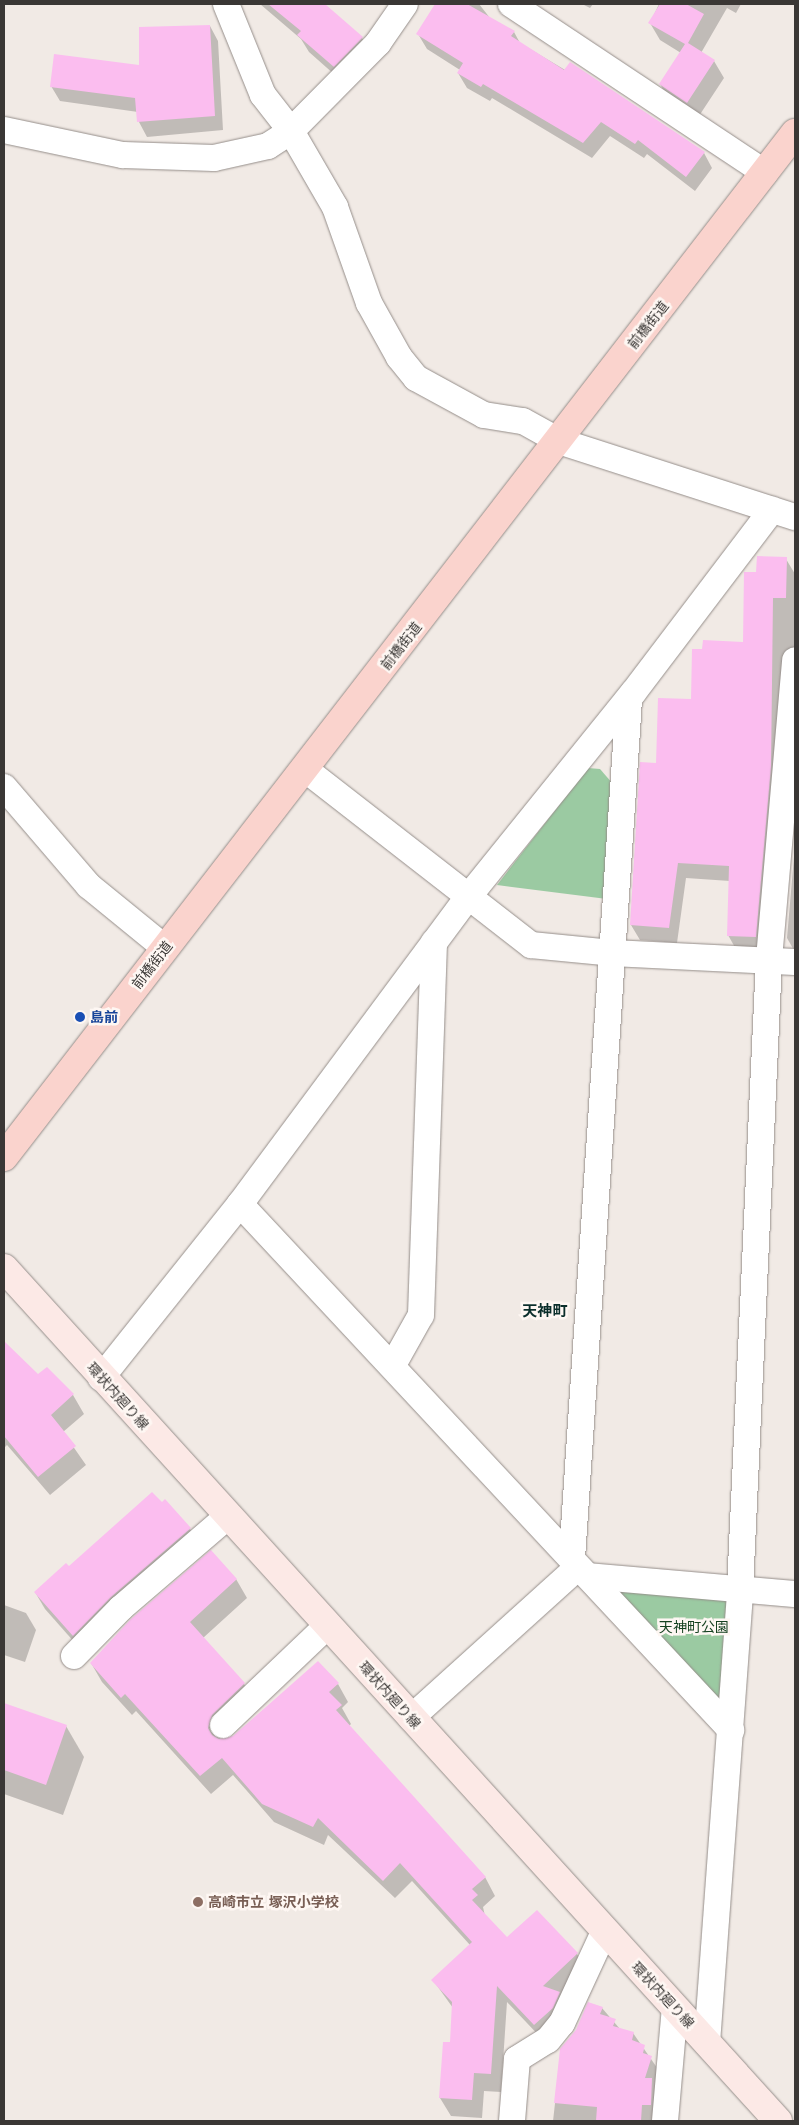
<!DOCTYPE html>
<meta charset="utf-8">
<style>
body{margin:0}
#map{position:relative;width:799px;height:2125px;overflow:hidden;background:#f1eae5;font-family:"DejaVu Sans","Noto Sans JP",sans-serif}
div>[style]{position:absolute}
.green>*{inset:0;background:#9bcaa2}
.shadow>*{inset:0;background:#0003}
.building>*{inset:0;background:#fbbdef}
.roads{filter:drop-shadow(0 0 1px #958e8a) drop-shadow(0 0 1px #958e8a)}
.street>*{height:26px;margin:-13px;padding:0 13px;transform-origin:13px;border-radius:13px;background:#fff}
.secondary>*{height:28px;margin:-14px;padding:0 14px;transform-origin:14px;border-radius:14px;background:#fce9e6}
.primary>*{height:28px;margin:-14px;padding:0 14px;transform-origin:14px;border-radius:14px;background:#fad3cd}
.dots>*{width:14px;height:14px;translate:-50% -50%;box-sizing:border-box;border:2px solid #fef7f3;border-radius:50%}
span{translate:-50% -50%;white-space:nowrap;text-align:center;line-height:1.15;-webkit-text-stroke:5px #fef7f3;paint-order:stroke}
.street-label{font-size:14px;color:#3a3735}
.transit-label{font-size:14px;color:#164399;font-weight:700}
.left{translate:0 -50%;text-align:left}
.park-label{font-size:14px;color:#164221}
.education-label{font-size:14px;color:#785e54;font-weight:700}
.neighbourhood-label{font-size:15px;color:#0c2f2c;font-weight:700}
.frame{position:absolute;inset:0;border:5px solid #3a3735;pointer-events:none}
</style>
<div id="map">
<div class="green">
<div style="clip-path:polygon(588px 768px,600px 769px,613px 784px,607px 899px,497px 885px)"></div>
<div style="clip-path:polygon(600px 1581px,735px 1593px,726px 1715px)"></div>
</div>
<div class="shadow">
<div style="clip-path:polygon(260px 4px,324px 4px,362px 38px,372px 55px,344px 83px,309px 52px,301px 39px)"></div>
<div style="clip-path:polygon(436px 4px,479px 4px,490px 18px,514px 32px,520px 43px,704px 153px,712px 168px,695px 191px,647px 154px,644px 158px,610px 136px,592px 158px,492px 98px,490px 101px,467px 88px,458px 73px,460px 70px,427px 49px,418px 34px)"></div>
<div style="clip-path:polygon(582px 4px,593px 4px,590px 8px)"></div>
<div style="clip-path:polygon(659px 4px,741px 4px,736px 13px,727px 8px,701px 53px,714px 61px,724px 78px,697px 119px,670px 102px,660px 84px,681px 53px,660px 40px,650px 23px)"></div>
<div style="clip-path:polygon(210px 26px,218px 41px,223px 130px,147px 137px,139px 122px,138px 112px,60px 101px,51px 86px,141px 66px)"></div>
<div style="clip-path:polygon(786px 559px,795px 574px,795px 666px,764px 952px,737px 951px,728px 935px,730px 881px,686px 878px,677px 943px,640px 940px,631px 925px,657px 764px,692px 701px,744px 643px,757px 574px)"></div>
<div style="clip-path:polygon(795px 845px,795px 952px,787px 938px)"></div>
<div style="clip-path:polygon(4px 1342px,38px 1376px,47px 1368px,73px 1395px,84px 1414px,63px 1432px,86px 1465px,50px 1495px,7px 1445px,4px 1448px)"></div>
<div style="clip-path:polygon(190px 1529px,200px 1546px,83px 1652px,45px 1609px,35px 1592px)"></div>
<div style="clip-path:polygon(236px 1579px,247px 1598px,203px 1638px,244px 1684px,255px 1702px,222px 1733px,220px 1741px,234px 1737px,338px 1684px,348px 1702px,342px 1708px,351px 1724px,349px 1726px,485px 1877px,495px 1896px,483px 1907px,485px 1916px,507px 1939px,577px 1954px,587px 1972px,545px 2042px,507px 2002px,501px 2092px,484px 2091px,482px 2118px,451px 2116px,440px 2098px,451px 2043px,453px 2008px,433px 1980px,470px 1945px,412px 1881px,395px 1898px,328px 1835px,324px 1845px,274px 1822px,233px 1775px,211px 1794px,136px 1711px,132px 1715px,102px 1682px,91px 1663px)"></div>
<div style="clip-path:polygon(4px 1605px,26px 1613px,36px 1630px,25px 1662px,4px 1655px)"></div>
<div style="clip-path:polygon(4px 1704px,66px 1726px,84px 1757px,63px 1815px,4px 1794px)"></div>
<div style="clip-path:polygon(602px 2008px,620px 2029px,633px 2033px,660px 2072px,659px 2121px,553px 2121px,561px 2050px)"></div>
</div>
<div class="building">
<div style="clip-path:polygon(268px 4px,325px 4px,363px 37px,334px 67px,297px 35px,301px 31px)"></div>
<div style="clip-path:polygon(435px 4px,467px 4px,515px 31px,511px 36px,564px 70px,570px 62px,705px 152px,686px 177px,638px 140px,635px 144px,601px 122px,583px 143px,483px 84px,481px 87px,457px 73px,463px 63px,416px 34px)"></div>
<div style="clip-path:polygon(660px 4px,686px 4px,704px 14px,688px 43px,715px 60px,687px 103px,659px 84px,685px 44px,648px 23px)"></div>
<div style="clip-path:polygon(210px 25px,215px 116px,137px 122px,135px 98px,50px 87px,54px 54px,139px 65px,139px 27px)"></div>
<div style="clip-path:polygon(757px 556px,787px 557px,786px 598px,773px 598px,771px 767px,756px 937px,727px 936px,729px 866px,678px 863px,669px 928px,630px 925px,640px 762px,656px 763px,658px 698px,691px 699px,692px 649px,702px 649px,703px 640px,743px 642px,744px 572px,756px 572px)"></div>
<div style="clip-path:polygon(4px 1341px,38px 1374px,47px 1367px,74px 1394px,51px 1415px,76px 1446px,38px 1477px,4px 1436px)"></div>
<div style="clip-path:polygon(152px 1492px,162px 1502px,165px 1499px,191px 1528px,111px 1597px,73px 1636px,34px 1592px,66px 1563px,69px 1566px)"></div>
<div style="clip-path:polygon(211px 1550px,237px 1579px,190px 1622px,245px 1683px,212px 1715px,208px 1728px,212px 1735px,219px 1739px,233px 1736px,318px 1661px,339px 1683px,329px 1692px,342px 1705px,336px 1710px,486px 1877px,472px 1889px,478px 1895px,472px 1900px,507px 1937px,537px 1910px,578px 1953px,543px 1986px,560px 1992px,553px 2008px,534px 2025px,497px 1986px,491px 2074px,474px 2073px,472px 2100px,439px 2098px,443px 2042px,450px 2042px,452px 2002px,431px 1980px,472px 1942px,400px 1863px,383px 1881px,318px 1818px,313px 1827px,262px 1804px,222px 1758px,200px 1776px,125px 1694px,121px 1698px,90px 1663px,131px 1619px)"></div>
<div style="clip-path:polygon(4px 1703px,67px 1725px,46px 1785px,4px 1770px)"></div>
<div style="clip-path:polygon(588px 2002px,603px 2007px,600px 2014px,616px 2019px,613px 2026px,634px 2032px,632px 2040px,645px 2045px,643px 2053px,652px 2056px,645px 2078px,652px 2078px,651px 2105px,642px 2105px,641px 2121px,596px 2121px,597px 2107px,554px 2103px,560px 2049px,576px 2030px)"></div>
</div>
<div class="roads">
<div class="street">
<div style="left:226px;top:4px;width:98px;rotate:67.9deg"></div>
<div style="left:263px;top:95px;width:46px;rotate:52.1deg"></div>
<div style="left:291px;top:131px;width:88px;rotate:59.9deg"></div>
<div style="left:335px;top:207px;width:102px;rotate:70.5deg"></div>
<div style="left:369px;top:303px;width:62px;rotate:60.9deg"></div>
<div style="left:399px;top:357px;width:27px;rotate:51deg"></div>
<div style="left:416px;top:378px;width:77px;rotate:28.6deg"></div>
<div style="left:484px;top:415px;width:39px;rotate:9deg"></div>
<div style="left:523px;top:421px;width:41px;rotate:29.1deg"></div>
<div style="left:559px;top:441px;width:248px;rotate:17.9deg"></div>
<div style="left:511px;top:4px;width:305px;rotate:33.6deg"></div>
<div style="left:4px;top:130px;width:122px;rotate:11.9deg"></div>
<div style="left:123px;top:155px;width:91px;rotate:1.9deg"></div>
<div style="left:214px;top:158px;width:55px;rotate:-12.5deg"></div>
<div style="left:268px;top:146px;width:27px;rotate:-33deg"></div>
<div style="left:291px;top:131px;width:124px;rotate:-45.3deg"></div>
<div style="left:378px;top:43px;width:47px;rotate:-55.3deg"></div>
<div style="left:306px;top:770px;width:285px;rotate:37.9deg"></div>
<div style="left:531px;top:945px;width:81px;rotate:5.6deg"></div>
<div style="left:612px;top:953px;width:183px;rotate:2.8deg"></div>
<div style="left:4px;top:787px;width:130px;rotate:49.4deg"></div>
<div style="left:89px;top:886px;width:98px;rotate:39.2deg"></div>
<div style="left:240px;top:1204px;width:720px;rotate:46.97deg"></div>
<div style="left:393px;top:1365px;width:57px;rotate:-60.8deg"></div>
<div style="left:421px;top:1315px;width:373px;rotate:-88deg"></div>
<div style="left:101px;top:1378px;width:223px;rotate:-51.4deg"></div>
<div style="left:240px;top:1204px;width:384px;rotate:-53.4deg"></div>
<div style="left:469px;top:896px;width:261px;rotate:-51.1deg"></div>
<div style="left:633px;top:693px;width:230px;rotate:-52.8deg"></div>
<div style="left:572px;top:1558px;width:861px;rotate:-86.2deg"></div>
<div style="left:588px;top:1576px;width:208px;rotate:5deg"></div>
<div style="left:74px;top:1656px;width:67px;rotate:-45.6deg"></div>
<div style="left:121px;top:1608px;width:141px;rotate:-40.7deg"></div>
<div style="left:411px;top:1718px;width:224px;rotate:-42.1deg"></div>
<div style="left:223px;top:1725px;width:144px;rotate:-43.6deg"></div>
<div style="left:707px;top:2043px;width:455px;rotate:-85.8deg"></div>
<div style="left:740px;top:1589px;width:631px;rotate:-87.36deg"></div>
<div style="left:769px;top:959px;width:300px;rotate:-85deg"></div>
<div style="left:512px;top:2121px;width:62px;rotate:-85.4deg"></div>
<div style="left:517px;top:2059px;width:36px;rotate:-32deg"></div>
<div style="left:548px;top:2040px;width:22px;rotate:-51deg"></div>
<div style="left:562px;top:2023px;width:100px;rotate:-65.2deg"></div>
<div style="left:665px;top:2121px;width:114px;rotate:-85deg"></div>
</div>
<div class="secondary">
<div style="left:4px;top:1268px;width:1152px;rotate:47.78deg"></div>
</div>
<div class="primary">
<div style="left:4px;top:1157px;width:1294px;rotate:-52.32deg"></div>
</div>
</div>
<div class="dots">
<div style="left:80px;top:1017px;background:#1a4fb4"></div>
<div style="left:198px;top:1902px;background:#8d6e63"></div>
</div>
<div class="street-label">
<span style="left:648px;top:325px;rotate:-52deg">前橋街道</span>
<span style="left:401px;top:646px;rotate:-52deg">前橋街道</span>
<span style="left:152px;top:965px;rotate:-52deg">前橋街道</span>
<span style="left:118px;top:1396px;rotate:48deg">環状内廻り線</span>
<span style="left:390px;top:1695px;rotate:48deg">環状内廻り線</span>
<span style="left:663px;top:1995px;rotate:47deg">環状内廻り線</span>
</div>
<div class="transit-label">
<span class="left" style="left:90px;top:1017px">島前</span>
</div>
<div class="park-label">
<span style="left:694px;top:1627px">天神町公園</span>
</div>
<div class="education-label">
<span class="left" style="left:208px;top:1902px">高崎市立 塚沢小学校</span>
</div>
<div class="neighbourhood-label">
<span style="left:545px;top:1312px">天神町</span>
</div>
<div class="frame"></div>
</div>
